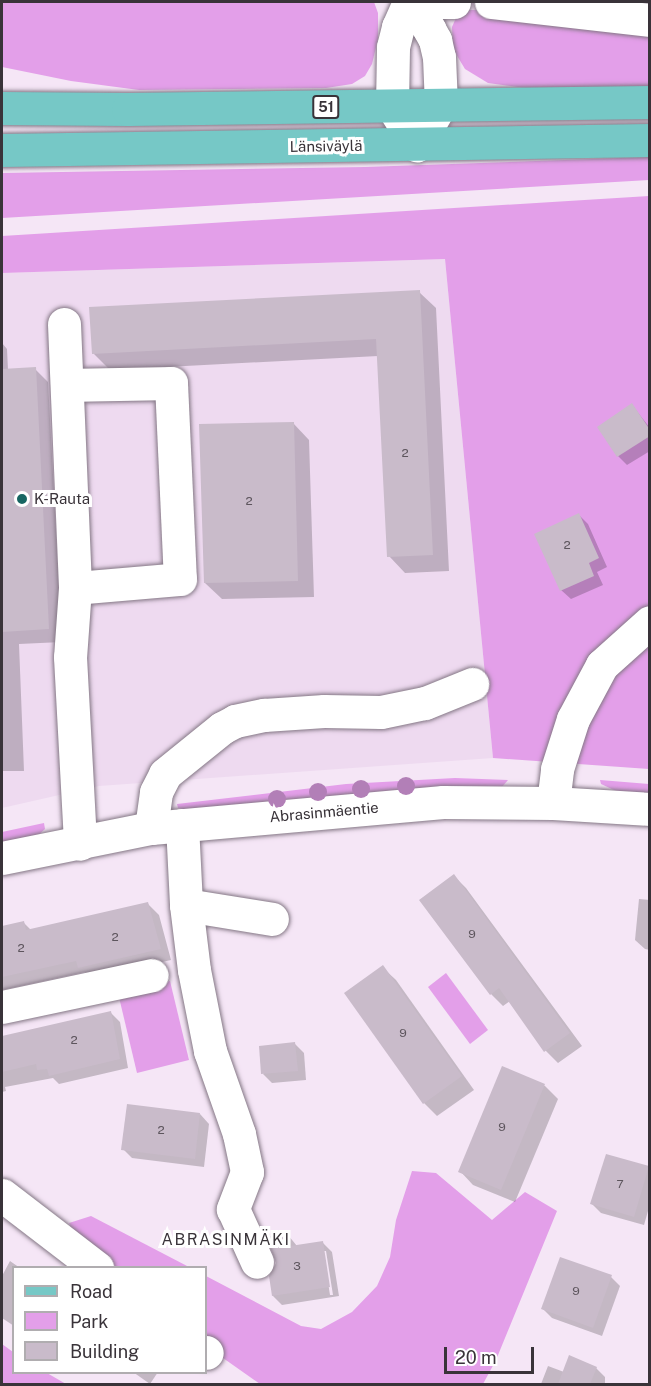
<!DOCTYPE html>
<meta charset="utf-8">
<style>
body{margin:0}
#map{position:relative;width:651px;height:1386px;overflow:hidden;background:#f5e6f6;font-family:"Public Sans",sans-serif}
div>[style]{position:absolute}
.built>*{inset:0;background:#eedaf0}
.green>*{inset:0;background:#e39fe9}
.shadow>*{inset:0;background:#0003}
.building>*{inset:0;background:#c9bbca}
.roads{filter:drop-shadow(0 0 2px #847785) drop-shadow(0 0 2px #847785)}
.minor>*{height:33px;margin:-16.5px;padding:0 16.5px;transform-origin:16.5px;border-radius:16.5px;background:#fff}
.major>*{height:33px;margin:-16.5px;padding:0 16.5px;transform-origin:16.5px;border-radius:16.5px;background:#76c8c6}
.trees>*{width:18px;height:18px;margin:-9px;border-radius:50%;background:#b27fb7}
.dots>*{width:16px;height:16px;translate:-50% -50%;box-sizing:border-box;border:3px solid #fff;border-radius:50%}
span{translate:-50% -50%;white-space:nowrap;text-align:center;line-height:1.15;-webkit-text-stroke:6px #fff;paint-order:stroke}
.number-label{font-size:12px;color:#5d555d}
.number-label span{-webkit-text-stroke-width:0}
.shield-label span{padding:2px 4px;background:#fff;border:2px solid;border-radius:4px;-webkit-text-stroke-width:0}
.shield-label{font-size:14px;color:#393339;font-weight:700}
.street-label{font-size:15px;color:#393339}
.poi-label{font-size:15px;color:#393339}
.left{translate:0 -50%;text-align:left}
.neighbourhood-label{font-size:16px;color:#393339;letter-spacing:1.5px}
.frame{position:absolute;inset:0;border:3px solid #393339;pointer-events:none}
.legend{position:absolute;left:12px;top:1266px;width:195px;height:108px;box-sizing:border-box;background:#fff;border:2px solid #b0adb0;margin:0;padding:8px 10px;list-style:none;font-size:18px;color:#393339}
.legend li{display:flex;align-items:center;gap:12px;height:30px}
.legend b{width:30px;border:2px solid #b0adb0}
.scale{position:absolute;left:444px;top:1347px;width:90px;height:27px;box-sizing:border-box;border:3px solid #393339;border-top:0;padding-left:8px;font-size:18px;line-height:21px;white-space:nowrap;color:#393339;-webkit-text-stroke:4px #fff;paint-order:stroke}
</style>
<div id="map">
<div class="built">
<div style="clip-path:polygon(445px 259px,493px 758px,99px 786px,2px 808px,2px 273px)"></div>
</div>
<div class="green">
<div style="clip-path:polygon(2px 2px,374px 2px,378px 13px,378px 39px,372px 64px,365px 76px,352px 84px,326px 88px,139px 90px,71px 81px,2px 67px)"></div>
<div style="clip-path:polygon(470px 10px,499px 10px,649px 31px,649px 87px,526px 88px,488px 83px,465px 69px,453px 49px,452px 27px,458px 13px)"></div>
<div style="clip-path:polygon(649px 157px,649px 180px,2px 218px,2px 173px,365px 167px)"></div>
<div style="clip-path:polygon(649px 196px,649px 769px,493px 758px,445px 259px,2px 273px,2px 236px)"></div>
<div style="clip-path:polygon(455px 778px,508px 780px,502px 787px,193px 811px,178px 808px,177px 804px,346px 784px)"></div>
<div style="clip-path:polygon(600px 780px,649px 784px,649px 794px,616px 791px,601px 784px)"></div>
<div style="clip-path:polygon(44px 823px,45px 829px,36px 837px,2px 844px,2px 832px)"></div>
<div style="clip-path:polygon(446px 973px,488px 1030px,470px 1044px,428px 987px)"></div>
<div style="clip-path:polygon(170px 981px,189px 1060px,137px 1073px,118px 993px)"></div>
<div style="clip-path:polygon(412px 1171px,436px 1173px,492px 1220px,525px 1192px,557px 1211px,496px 1360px,483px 1384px,260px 1384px,206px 1346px,206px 1276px,301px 1326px,321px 1329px,352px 1312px,377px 1286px,390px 1257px,396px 1220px)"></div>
<div style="clip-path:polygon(91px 1216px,189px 1267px,108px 1267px,77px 1242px,69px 1223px)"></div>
<div style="clip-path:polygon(2px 1344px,13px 1352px,14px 1372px,47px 1373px,66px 1384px,2px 1384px)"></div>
</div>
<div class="shadow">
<div style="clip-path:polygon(419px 292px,436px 308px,449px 571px,405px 573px,389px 556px,378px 356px,110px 370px,93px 353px)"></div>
<div style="clip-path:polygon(2px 343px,7px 349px,8px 370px,35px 369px,48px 382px,62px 642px,19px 644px,24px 771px,2px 771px)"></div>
<div style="clip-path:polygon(632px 405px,650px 428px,650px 451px,627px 465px,618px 456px)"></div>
<div style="clip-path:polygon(293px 423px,309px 440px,314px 597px,222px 599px,205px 583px)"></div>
<div style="clip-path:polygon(579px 515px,588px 524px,607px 567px,597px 572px,603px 585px,571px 599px,561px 590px)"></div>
<div style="clip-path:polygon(454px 876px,466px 888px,582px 1046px,558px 1063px,546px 1051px,510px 1001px,503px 1006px,491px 994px)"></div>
<div style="clip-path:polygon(639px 899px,650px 900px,650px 950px,645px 949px,635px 940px)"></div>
<div style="clip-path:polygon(148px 904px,159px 915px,171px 960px,90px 978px,85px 972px,2px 990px,2px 928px,24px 923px,31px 930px)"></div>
<div style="clip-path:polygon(382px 967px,396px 980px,474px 1090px,437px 1116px,424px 1103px)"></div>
<div style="clip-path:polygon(111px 1013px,120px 1022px,128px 1068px,59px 1084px,53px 1078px,5px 1087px,6px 1091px,2px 1092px,2px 1038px)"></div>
<div style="clip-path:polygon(295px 1044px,304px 1053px,306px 1080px,272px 1083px,263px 1074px)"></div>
<div style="clip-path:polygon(503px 1068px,545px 1086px,558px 1099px,515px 1202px,473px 1185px,460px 1171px)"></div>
<div style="clip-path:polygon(200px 1114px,209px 1124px,204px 1167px,132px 1158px,123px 1149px)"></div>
<div style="clip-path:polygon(648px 1168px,650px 1204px,644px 1225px,601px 1213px,592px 1204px)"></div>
<div style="clip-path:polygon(evenodd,288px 1235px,297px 1246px,322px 1242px,332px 1252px,339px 1296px,282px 1305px,273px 1296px,277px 1263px,288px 1235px,323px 1251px,326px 1251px,333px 1295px,330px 1295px,323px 1251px)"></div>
<div style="clip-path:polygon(10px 1261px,20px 1268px,14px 1268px,14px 1326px,2px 1318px,2px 1276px)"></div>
<div style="clip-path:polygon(611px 1277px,620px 1286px,602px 1336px,552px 1318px,543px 1309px)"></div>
<div style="clip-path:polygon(548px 1366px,564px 1372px,596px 1368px,605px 1377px,605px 1384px,541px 1384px)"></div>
<div style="clip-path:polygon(133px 1372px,158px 1372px,150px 1384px)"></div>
</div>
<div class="building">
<div style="clip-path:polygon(420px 290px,433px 555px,387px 557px,376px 339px,92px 354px,89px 307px)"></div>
<div style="clip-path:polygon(36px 367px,49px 629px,2px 632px,2px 369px)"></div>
<div style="clip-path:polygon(632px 403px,650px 430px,650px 436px,617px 457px,597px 427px)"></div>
<div style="clip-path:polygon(294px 422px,298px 581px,204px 583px,199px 424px)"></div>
<div style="clip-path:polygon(579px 513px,599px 558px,589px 563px,594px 576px,560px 591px,534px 534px)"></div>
<div style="clip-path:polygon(454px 874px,570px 1033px,544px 1052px,499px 988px,490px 995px,419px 900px)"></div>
<div style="clip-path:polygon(148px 902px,161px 949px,78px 968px,76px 961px,2px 977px,2px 926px,24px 921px,26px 930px)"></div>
<div style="clip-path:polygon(383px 965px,462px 1076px,423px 1104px,344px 993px)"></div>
<div style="clip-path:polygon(111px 1011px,120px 1059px,49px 1076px,47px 1069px,37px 1070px,36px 1064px,2px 1072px,2px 1036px)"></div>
<div style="clip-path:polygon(295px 1042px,298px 1071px,261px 1074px,259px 1046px)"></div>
<div style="clip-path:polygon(502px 1066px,545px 1084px,501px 1190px,458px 1172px)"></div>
<div style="clip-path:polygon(127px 1104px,200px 1113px,195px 1159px,121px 1150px)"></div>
<div style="clip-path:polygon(606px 1154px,649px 1166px,634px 1217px,590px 1204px)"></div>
<div style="clip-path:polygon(288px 1234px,290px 1246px,323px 1241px,330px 1287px,272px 1296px,269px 1276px,276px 1263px,266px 1237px)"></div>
<div style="clip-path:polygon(560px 1257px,612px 1275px,593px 1328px,541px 1309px)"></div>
<div style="clip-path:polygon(569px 1355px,597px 1367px,590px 1384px,558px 1384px)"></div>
</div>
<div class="roads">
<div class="minor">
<div style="left:409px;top:2px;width:34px;rotate:53deg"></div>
<div style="left:429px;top:29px;width:13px;rotate:61deg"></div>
<div style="left:435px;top:40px;width:17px;rotate:77deg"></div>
<div style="left:439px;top:57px;width:47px;rotate:87.6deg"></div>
<div style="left:441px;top:104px;width:48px;rotate:120.3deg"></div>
<div style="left:417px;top:145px;width:46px;rotate:-122.7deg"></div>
<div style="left:392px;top:106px;width:59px;rotate:-89deg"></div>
<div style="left:393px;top:47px;width:21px;rotate:-76deg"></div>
<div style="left:398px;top:27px;width:27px;rotate:-66deg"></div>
<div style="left:409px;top:2px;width:1px"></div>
<div style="left:409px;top:2px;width:45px"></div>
<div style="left:491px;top:2px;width:160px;rotate:6.5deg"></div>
<div style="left:64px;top:324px;width:264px;rotate:87.6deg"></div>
<div style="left:75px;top:588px;width:69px;rotate:94.1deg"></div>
<div style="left:70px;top:657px;width:187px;rotate:86.9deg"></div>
<div style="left:67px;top:385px;width:104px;rotate:-1.1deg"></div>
<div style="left:171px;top:383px;width:196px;rotate:87.4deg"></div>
<div style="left:180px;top:579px;width:105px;rotate:175.1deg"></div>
<div style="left:553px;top:803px;width:34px;rotate:-83deg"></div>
<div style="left:557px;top:769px;width:52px;rotate:-72.3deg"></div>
<div style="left:573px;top:719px;width:61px;rotate:-61.8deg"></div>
<div style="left:602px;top:665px;width:64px;rotate:-41.9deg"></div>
<div style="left:182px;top:825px;width:80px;rotate:87.1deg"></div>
<div style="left:186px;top:905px;width:65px;rotate:83deg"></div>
<div style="left:194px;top:970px;width:83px;rotate:78.8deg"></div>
<div style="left:210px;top:1051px;width:88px;rotate:70.7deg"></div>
<div style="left:239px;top:1134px;width:39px;rotate:78deg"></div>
<div style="left:247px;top:1172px;width:40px;rotate:111deg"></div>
<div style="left:233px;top:1209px;width:58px;rotate:65.6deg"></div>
<div style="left:151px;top:828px;width:36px;rotate:-82deg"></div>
<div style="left:156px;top:792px;width:20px;rotate:-63deg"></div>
<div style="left:165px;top:774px;width:73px;rotate:-38.9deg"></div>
<div style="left:222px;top:728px;width:15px;rotate:-28deg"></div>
<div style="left:235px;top:721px;width:30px;rotate:-12deg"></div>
<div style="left:264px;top:715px;width:60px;rotate:-3.8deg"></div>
<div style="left:324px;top:711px;width:57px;rotate:1deg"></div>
<div style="left:381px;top:712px;width:45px;rotate:-11.6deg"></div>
<div style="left:425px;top:703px;width:51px;rotate:-22deg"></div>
<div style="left:2px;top:858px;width:152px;rotate:-11.4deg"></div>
<div style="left:151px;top:828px;width:293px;rotate:-5.1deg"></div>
<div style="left:443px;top:802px;width:110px;rotate:0.5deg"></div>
<div style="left:553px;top:803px;width:97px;rotate:3.5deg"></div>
<div style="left:186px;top:905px;width:87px;rotate:9.2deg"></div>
<div style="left:2px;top:1007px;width:153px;rotate:-12deg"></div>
<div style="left:2px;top:1195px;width:120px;rotate:37.5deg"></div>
<div style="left:206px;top:1352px;width:1px;rotate:45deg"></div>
</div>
<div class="major">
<div style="left:2px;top:108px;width:126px;rotate:0.5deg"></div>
<div style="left:128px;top:109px;width:522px;rotate:-0.77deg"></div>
<div style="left:2px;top:150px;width:648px;rotate:-0.88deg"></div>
</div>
</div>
<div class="trees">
<div style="left:406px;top:786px"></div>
<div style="left:361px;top:789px"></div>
<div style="left:318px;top:792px"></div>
<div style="left:277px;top:799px"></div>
</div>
<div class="dots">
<div style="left:22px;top:499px;background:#176562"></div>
</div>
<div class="number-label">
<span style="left:405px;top:454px">2</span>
<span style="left:249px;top:502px">2</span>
<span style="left:567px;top:546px">2</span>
<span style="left:472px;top:935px">9</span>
<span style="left:115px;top:938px">2</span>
<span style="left:21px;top:949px">2</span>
<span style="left:403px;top:1034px">9</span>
<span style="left:74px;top:1041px">2</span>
<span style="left:502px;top:1128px">9</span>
<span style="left:161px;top:1131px">2</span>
<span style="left:620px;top:1185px">7</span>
<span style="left:297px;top:1267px">3</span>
<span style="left:576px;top:1292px">9</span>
</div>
<div class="shield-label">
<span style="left:326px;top:107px">51</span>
</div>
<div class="street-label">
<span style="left:326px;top:146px;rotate:-1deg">Länsiväylä</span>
<span style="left:324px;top:812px;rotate:-5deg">Abrasinmäentie</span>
</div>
<div class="poi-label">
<span class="left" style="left:34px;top:499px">K-Rauta</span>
</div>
<div class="neighbourhood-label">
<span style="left:226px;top:1240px">ABRASINMÄKI</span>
</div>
<div class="frame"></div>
<ul class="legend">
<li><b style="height:8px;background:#76c8c6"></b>Road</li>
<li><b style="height:16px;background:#e39fe9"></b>Park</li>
<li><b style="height:16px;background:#c9bbca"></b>Building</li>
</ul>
<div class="scale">20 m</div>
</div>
